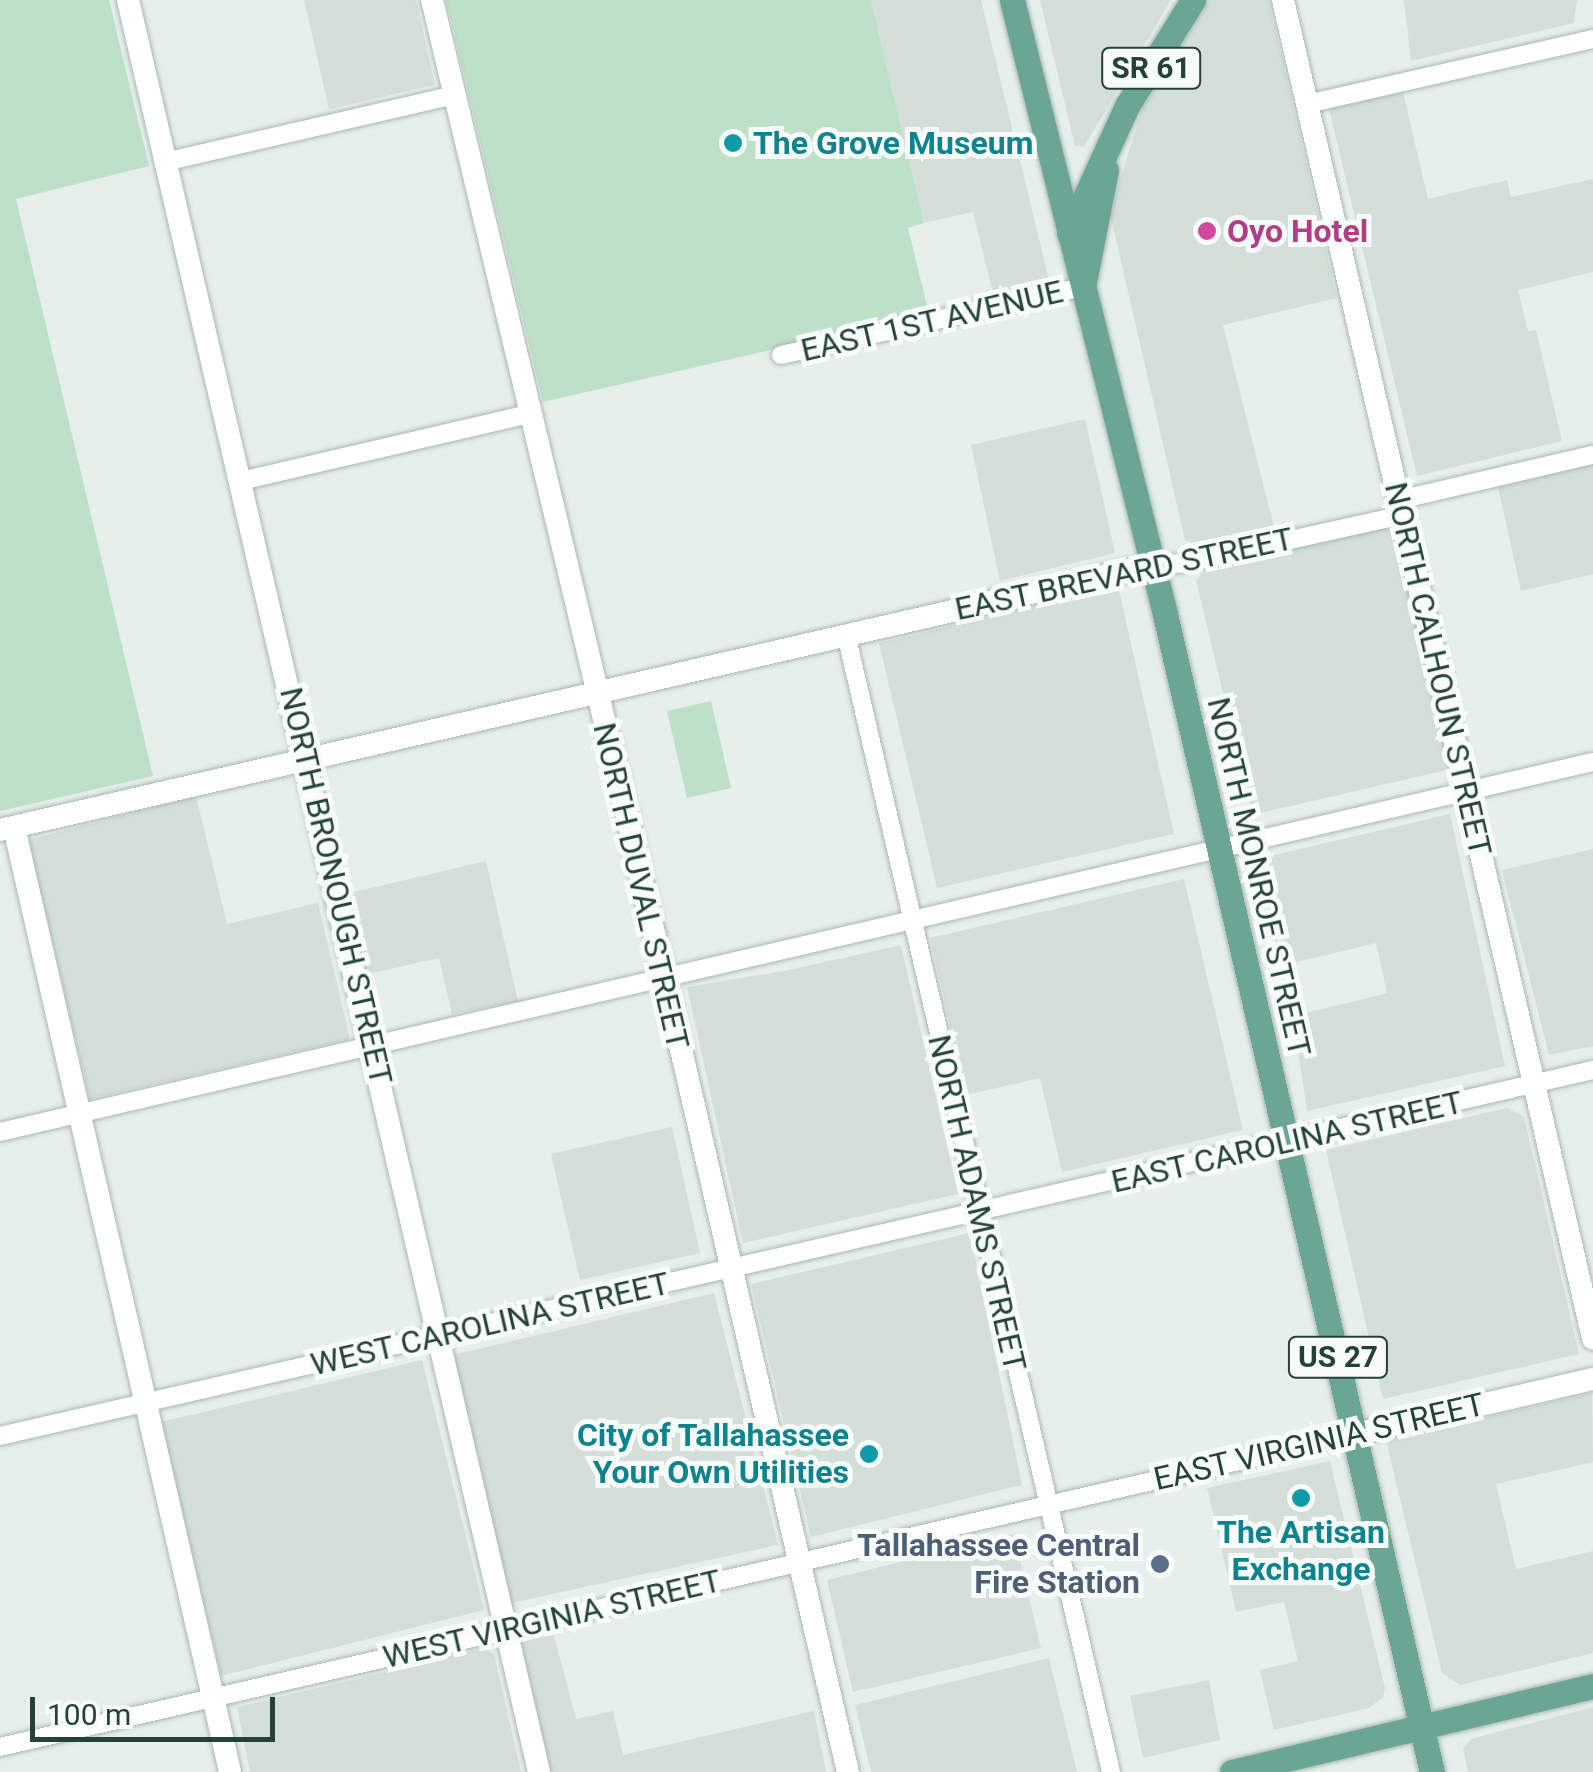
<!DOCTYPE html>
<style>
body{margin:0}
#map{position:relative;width:1593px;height:1772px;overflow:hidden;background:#e6efeb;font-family:Roboto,sans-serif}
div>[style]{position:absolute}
.built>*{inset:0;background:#d4dfda}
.green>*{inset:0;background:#bfe0c8}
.roads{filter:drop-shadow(0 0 2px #a8b8b2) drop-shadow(0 0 2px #a8b8b2)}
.street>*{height:18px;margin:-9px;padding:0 9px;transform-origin:9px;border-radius:9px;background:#fff}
.secondary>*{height:22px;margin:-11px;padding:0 11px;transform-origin:11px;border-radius:11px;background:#fff}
.primary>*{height:25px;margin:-12.5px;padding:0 12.5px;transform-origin:12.5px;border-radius:12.5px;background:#6aa596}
.dots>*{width:28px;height:28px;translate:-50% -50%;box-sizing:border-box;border:5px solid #f7fbf9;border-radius:50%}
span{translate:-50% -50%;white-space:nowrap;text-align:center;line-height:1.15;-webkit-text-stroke:10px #f7fbf9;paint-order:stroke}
.shield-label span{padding:2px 8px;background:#f7fbf9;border:2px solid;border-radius:8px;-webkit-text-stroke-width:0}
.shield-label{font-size:30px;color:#24423a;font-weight:700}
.culture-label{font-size:32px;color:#0d838f;font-weight:700}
.left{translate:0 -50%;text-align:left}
.right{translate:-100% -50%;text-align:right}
.hotel-label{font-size:32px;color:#b23c85;font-weight:700}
.street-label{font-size:32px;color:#24423a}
.service-label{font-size:32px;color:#4e5e75;font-weight:700}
.scale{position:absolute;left:30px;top:1697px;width:245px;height:45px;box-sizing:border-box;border:5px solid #24423a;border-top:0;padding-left:12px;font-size:30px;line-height:35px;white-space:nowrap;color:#24423a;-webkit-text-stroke:8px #f7fbf9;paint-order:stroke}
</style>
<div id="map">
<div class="built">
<div style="clip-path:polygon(304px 0,416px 0,435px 85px,329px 109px)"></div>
<div style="clip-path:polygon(871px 0,981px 0,1049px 280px,1044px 286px,994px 298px,973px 212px,924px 223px)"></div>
<div style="clip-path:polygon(1040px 0,1171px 0,1084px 147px,1075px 146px)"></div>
<div style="clip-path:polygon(1209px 0,1269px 0,1337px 298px,1223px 325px,1275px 531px,1191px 543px,1185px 540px,1110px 213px,1142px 109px)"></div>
<div style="clip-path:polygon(1404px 0,1577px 0,1574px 23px,1411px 61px)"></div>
<div style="clip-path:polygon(1403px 92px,1428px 199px,1507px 180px,1511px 197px,1593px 179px,1593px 272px,1518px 290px,1528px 331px,1536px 330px,1562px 441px,1417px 476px,1329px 109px)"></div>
<div style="clip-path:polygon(1085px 419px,1115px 553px,1000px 581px,971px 445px)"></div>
<div style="clip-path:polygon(1593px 464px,1593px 574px,1521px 591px,1498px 487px)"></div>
<div style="clip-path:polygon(1390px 526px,1396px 532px,1451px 769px,1252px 815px,1196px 580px,1204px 572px,1283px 549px)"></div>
<div style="clip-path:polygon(1118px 586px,1174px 834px,937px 888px,879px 643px)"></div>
<div style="clip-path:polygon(196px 796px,227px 924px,318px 903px,350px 1039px,90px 1099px,28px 840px)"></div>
<div style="clip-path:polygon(1450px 814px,1505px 1066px,1307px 1111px,1293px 1016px,1387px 993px,1376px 943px,1281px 966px,1257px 859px)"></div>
<div style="clip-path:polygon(1593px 849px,1593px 1046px,1549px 1055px,1502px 870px)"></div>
<div style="clip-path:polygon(486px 861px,518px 1001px,452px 1014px,439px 958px,364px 975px,345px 894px)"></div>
<div style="clip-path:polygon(1184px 879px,1243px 1130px,1062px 1172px,1040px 1078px,966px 1095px,930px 938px)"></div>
<div style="clip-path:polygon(901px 945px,958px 1194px,743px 1243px,687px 987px,784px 971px)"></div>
<div style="clip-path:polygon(1507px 1108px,1524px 1117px,1579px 1354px,1383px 1399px,1326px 1150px)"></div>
<div style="clip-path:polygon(672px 1127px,700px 1253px,580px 1280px,551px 1154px)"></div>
<div style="clip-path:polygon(970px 1233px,1022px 1485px,811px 1537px,751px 1284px)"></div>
<div style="clip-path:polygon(714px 1293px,778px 1545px,511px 1603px,453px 1355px)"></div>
<div style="clip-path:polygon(422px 1360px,484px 1610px,221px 1676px,161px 1422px)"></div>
<div style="clip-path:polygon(1592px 1393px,1593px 1462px,1496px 1484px,1516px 1569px,1593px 1551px,1593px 1653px,1461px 1685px,1442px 1673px,1387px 1445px,1391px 1440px)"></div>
<div style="clip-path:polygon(1330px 1461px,1385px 1688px,1383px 1697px,1369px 1708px,1274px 1730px,1260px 1670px,1298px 1661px,1284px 1602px,1236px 1612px,1207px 1488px)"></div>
<div style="clip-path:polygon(1014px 1534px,1041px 1648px,853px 1692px,827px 1580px)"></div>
<div style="clip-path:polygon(552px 1628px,576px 1719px,613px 1711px,623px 1755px,814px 1711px,826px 1772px,551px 1772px,520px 1639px)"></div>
<div style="clip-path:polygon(485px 1648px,494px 1654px,521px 1772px,250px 1772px,237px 1707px)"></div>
<div style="clip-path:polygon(1049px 1658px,1077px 1772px,871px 1772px,855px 1705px)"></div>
<div style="clip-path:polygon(1209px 1680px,1220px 1740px,1143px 1758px,1130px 1696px)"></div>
<div style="clip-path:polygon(1593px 1707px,1593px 1772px,1468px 1772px,1463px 1748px,1471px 1739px)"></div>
</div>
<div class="green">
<div style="clip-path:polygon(0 0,109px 0,149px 166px,16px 199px,153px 776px,0 811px)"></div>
<div style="clip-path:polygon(446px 0,871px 0,924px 223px,908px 228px,929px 314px,543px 402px)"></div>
<div style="clip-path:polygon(711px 701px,731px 788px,687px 798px,667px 711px)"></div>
</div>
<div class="roads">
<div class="street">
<div style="left:1307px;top:104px;width:293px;rotate:-12.8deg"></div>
<div style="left:169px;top:161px;width:293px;rotate:-13deg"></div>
<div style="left:781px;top:355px;width:310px;rotate:-12.7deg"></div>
<div style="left:241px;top:481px;width:296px;rotate:-13.1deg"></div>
<div style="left:1399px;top:500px;width:199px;rotate:-13.1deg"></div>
<div style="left:1152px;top:565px;width:34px;rotate:-3deg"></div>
<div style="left:1186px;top:563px;width:221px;rotate:-12.5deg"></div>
<div style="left:846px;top:634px;width:1168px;rotate:76.89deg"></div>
<div style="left:0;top:1132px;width:1635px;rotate:-13.08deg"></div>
<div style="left:0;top:1436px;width:1635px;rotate:-12.94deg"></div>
<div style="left:0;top:1747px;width:1392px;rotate:-13deg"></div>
</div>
<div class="secondary">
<div style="left:128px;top:0;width:1819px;rotate:76.94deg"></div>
<div style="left:432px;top:0;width:830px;rotate:76.55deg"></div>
<div style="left:625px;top:807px;width:990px;rotate:76.99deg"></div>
<div style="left:1283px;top:0;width:1374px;rotate:76.96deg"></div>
<div style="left:14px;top:827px;width:969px;rotate:77.12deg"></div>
<div style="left:0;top:830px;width:1182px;rotate:-12.95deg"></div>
<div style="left:1356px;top:1434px;width:243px;rotate:-13.1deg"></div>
</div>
<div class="primary">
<div style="left:1012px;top:0;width:633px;rotate:76.01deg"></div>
<div style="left:1165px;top:614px;width:1188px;rotate:77.02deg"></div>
<div style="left:1069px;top:233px;width:140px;rotate:-65.5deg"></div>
<div style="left:1127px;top:106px;width:125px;rotate:-58.1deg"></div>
<div style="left:1084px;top:282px;width:114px;rotate:-78.9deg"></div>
<div style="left:1232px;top:1772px;width:371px;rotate:-13.4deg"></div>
</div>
</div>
<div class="dots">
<div style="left:733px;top:143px;background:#0f9aa8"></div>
<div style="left:1207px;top:231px;background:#d1479c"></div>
<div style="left:869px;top:1454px;background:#0f9aa8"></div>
<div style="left:1301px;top:1498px;background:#0f9aa8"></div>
<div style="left:1160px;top:1564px;background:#5c6f8a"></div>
</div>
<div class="shield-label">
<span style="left:1151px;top:68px">SR 61</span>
<span style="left:1338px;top:1357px">US 27</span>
</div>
<div class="culture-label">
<span class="left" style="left:753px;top:143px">The Grove Museum</span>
<span class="right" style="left:849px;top:1454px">City of Tallahassee<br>Your Own Utilities</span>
<span style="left:1301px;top:1551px">The Artisan<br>Exchange</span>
</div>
<div class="hotel-label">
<span class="left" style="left:1227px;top:231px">Oyo Hotel</span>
</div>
<div class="street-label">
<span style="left:932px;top:321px;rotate:-13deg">EAST 1ST AVENUE</span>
<span style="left:1124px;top:574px;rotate:-12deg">EAST BREVARD STREET</span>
<span style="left:1438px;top:669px;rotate:77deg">NORTH CALHOUN STREET</span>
<span style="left:1259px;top:877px;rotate:77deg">NORTH MONROE STREET</span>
<span style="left:336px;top:886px;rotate:77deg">NORTH BRONOUGH STREET</span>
<span style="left:641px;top:886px;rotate:77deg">NORTH DUVAL STREET</span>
<span style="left:1287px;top:1142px;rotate:-13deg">EAST CAROLINA STREET</span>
<span style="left:977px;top:1203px;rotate:77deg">NORTH ADAMS STREET</span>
<span style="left:490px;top:1324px;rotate:-13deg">WEST CAROLINA STREET</span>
<span style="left:1319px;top:1442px;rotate:-13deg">EAST VIRGINIA STREET</span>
<span style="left:552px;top:1619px;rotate:-13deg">WEST VIRGINIA STREET</span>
</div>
<div class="service-label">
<span class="right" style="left:1140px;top:1564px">Tallahassee Central<br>Fire Station</span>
</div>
<div class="scale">100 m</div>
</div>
